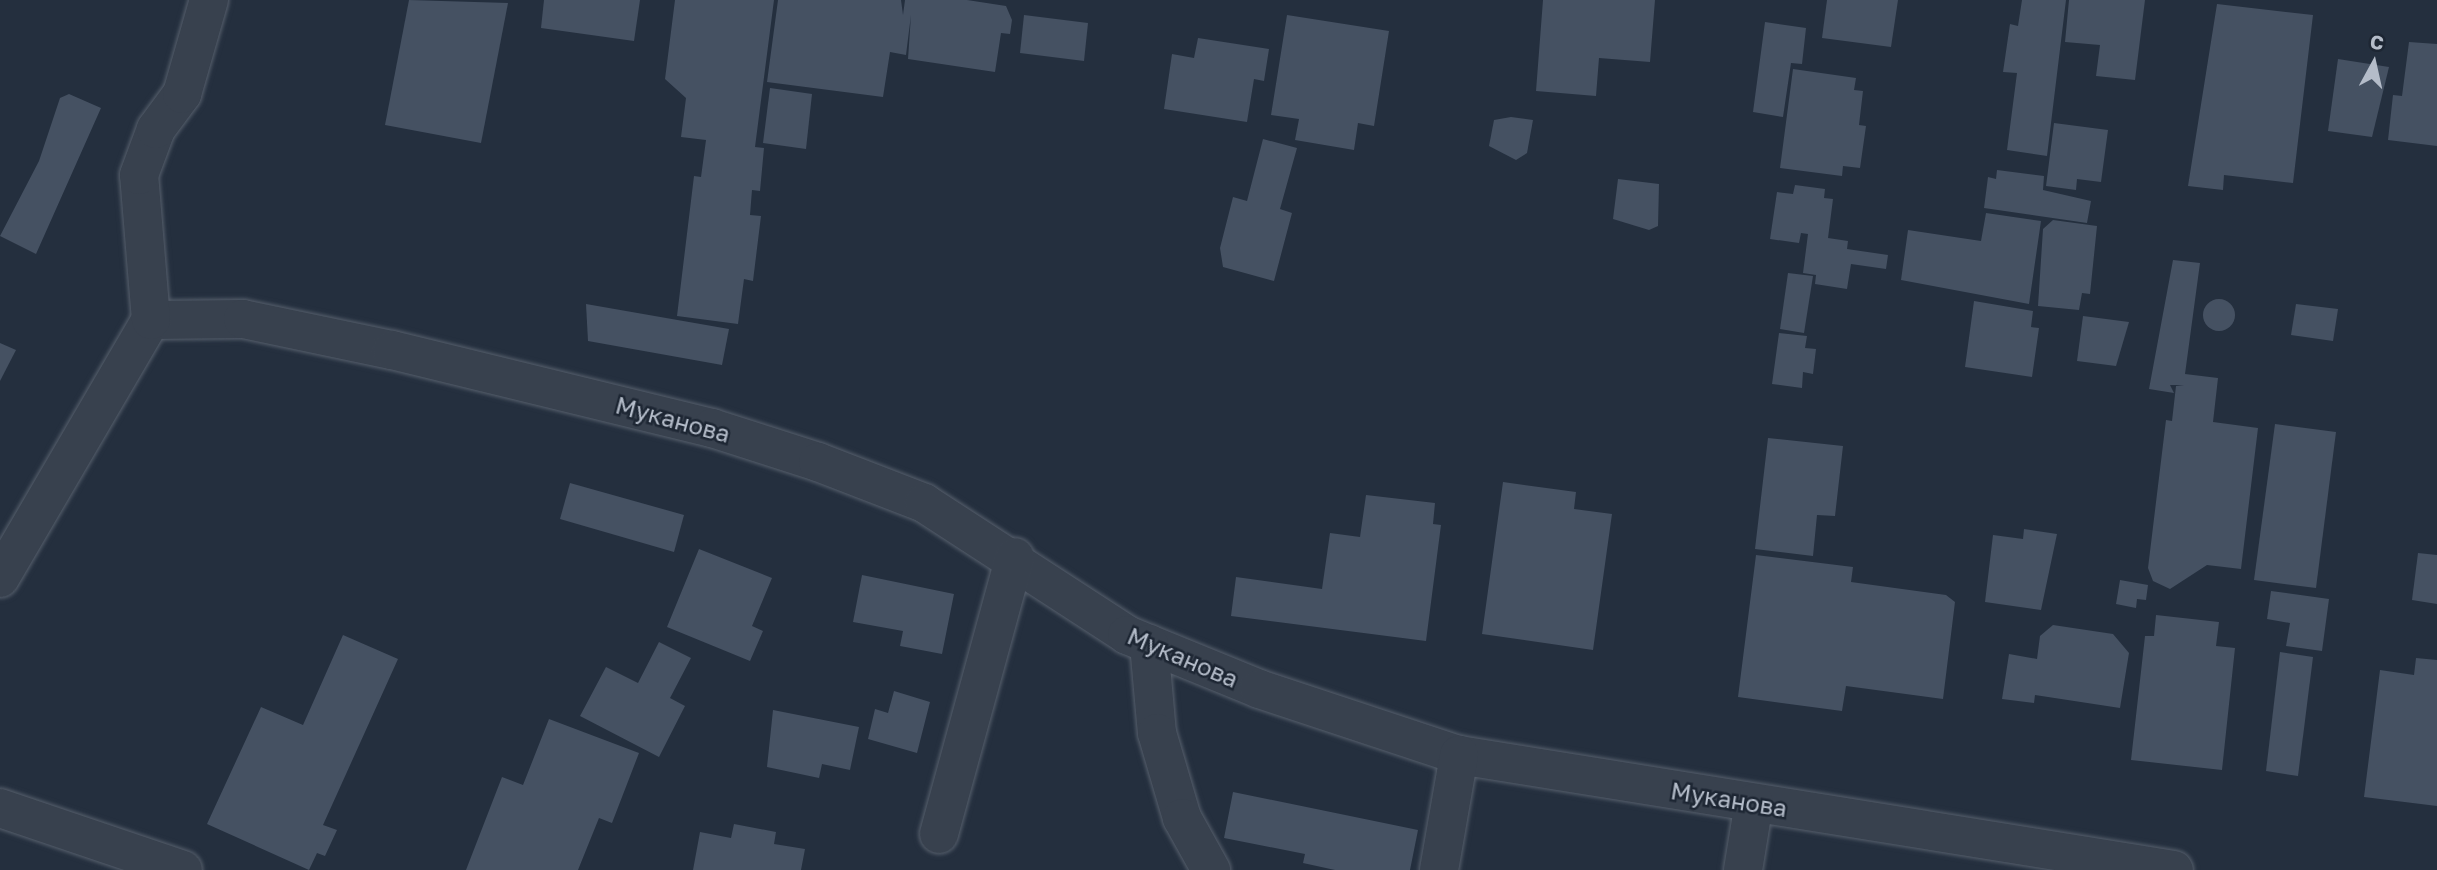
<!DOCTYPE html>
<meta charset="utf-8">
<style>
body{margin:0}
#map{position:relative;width:2437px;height:870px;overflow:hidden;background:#242f3e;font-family:"Golos Text",sans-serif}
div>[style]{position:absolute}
.building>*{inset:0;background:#455162}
.round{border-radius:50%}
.roads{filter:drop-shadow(0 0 2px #565f6c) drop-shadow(0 0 2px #565f6c)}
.minor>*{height:38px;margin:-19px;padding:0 19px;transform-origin:19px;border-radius:19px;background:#38414e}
span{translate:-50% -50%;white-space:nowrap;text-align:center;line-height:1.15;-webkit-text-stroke:5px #1d2633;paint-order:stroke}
.street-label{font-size:24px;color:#b4bcc9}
.north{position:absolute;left:2339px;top:28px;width:70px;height:70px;-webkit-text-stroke:5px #1d2633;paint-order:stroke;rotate:8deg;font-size:19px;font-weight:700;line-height:28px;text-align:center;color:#b4bcc9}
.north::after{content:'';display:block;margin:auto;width:24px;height:32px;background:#b4bcc9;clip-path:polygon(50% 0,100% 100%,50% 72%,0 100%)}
</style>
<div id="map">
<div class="building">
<div style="clip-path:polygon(409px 0,508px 3px,481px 143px,385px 125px)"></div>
<div style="clip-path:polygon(544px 0,640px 0,634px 41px,541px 28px)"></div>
<div style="clip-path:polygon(675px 0,774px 0,755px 147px,764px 148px,760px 191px,752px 190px,750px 215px,761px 216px,753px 281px,744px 279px,738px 324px,677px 316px,694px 176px,701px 177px,706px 140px,681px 137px,686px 98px,665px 79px)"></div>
<div style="clip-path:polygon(778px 0,901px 0,903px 15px,905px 0,967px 0,1006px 6px,1012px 20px,1010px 34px,1001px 33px,995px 72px,908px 59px,911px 15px,906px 55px,890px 52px,883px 97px,767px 82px)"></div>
<div style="clip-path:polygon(1543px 0,1655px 0,1650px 62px,1599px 58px,1596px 96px,1536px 91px)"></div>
<div style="clip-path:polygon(1827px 0,1898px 0,1891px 47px,1822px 38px)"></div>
<div style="clip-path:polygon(2022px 0,2066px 0,2047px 156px,2007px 150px,2017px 73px,2003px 72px,2010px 24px,2018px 26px)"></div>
<div style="clip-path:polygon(2069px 0,2145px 0,2135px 80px,2096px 76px,2100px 45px,2065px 42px)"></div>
<div style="clip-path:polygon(2217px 4px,2313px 15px,2293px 183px,2224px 175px,2223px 190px,2188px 186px)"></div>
<div style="clip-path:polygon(1024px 15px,1088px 23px,1084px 61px,1020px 53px)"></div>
<div style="clip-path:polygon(1287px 15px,1389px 31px,1374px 126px,1358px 123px,1354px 150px,1295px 140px,1299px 119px,1271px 115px)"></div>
<div style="clip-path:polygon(1765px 22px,1806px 28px,1802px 64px,1791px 63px,1783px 117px,1753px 112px)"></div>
<div style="clip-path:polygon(1198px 38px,1269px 49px,1264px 81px,1254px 79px,1247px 122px,1164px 109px,1172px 54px,1194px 58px)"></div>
<div style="clip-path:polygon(2409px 42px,2437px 44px,2437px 146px,2388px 140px,2393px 95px,2402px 96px)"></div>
<div style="clip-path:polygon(2338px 59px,2389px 67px,2372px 137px,2328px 131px)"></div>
<div style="clip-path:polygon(1793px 69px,1856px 78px,1854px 90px,1863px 91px,1859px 125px,1866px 126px,1860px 168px,1843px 166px,1842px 176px,1780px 168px)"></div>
<div style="clip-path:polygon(770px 88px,812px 94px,806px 149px,763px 143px)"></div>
<div style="clip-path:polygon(69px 94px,101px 108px,36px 254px,0 236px,39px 161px,60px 98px)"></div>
<div style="clip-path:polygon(1511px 117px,1533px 120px,1527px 153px,1516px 160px,1489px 146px,1494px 120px)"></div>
<div style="clip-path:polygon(2054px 123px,2108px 130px,2101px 182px,2077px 179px,2076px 190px,2046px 186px)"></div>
<div style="clip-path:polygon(1263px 139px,1297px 148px,1280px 209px,1292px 213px,1274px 281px,1223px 267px,1220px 248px,1233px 197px,1247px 201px)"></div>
<div style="clip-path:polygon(1997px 170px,2044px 176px,2043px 190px,2091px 201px,2087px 223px,1984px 208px,1988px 177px,1996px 179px)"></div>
<div style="clip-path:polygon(1618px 179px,1659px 184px,1658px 226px,1649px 230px,1613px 219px)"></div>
<div style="clip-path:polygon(1795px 185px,1825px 189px,1824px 198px,1833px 199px,1828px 238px,1848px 241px,1847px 249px,1888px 255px,1886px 269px,1851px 264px,1847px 289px,1815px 284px,1816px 275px,1803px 273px,1808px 234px,1801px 233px,1799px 243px,1770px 239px,1777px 192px,1793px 194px)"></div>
<div style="clip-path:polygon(1986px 213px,2041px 221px,2029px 304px,1901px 280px,1908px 230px,1981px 241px)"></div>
<div style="clip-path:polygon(2053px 220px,2097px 226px,2090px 294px,2082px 293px,2079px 310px,2038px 306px,2043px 229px)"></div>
<div style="clip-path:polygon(2173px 260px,2200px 263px,2185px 374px,2218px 378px,2213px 422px,2258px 428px,2241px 569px,2207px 565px,2170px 589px,2153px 581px,2148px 568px,2166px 420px,2172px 421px,2176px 386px,2184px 385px,2170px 385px,2174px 393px,2149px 389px)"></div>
<div style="clip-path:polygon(1788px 273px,1813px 276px,1804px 333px,1780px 329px)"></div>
<div class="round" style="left:2203px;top:299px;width:32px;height:32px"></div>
<div style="clip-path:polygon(1974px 301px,2033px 311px,2031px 327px,2039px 328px,2032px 377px,1965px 367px)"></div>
<div style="clip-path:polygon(586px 304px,729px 329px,722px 365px,588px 341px)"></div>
<div style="clip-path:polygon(2296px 304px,2338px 309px,2333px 341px,2291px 335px)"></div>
<div style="clip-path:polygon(2083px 316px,2129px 322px,2116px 366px,2077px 361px)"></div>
<div style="clip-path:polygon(1779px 333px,1807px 336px,1805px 348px,1816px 349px,1813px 374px,1803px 372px,1802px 388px,1772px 384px)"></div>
<div style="clip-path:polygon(0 343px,16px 350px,0 381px)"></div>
<div style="clip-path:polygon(2275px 424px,2336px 432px,2316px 588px,2254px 580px)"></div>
<div style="clip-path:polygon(1768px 438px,1843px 446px,1835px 516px,1817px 515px,1813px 556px,1755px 549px)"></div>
<div style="clip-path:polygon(1503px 482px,1576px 492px,1574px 509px,1612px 514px,1593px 650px,1482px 634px)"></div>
<div style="clip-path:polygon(570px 483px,684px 515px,674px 552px,560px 519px)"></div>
<div style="clip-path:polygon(1366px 495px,1435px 503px,1433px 524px,1441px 525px,1426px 641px,1231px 616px,1236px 577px,1322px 589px,1330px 533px,1360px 537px)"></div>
<div style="clip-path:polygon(2024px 529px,2057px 534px,2041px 610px,1985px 602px,1993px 535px,2023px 539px)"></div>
<div style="clip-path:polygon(699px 549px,772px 578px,752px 626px,763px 631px,750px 661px,667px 627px)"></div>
<div style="clip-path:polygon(2418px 553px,2437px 555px,2437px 604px,2412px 600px)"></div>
<div style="clip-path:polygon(1756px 555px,1853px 567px,1851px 582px,1946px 595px,1955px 602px,1943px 699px,1846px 686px,1842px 711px,1738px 697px)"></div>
<div style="clip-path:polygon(862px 575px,954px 594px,942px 654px,900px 646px,903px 631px,853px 622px)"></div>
<div style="clip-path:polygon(2120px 580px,2148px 585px,2146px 600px,2137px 599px,2136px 608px,2116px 604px)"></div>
<div style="clip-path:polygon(2271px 591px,2329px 599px,2322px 651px,2286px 646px,2290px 623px,2267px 619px)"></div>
<div style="clip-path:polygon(2156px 615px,2219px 622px,2216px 646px,2235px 648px,2222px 770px,2131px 760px,2145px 636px,2154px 636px)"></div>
<div style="clip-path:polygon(2053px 625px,2113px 634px,2129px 653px,2120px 708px,2035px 695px,2034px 703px,2002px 699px,2009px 654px,2037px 659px,2040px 636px)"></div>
<div style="clip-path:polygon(343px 635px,398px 659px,323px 825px,337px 830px,325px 856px,317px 853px,309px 870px,207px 824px,261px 707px,303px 725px)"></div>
<div style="clip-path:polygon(659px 642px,691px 658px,670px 698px,685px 706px,659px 757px,580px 716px,606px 667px,638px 683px)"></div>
<div style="clip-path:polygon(2280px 652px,2313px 657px,2298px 776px,2266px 771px)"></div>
<div style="clip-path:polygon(2416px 658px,2437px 660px,2437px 806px,2364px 797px,2380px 670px,2414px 675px)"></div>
<div style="clip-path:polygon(894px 691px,930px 702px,917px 753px,868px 739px,875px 709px,888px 713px)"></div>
<div style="clip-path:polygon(773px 710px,859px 727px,850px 770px,822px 764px,819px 778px,767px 767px)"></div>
<div style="clip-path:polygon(549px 719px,639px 753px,612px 823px,599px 818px,578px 870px,466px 870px,502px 777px,523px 785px)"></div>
<div style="clip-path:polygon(1233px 792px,1418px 830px,1410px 870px,1335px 870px,1303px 863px,1305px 854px,1224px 838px)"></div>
<div style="clip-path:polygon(734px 824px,776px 832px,774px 844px,805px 849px,801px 870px,693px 870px,700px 832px,731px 838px)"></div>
</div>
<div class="roads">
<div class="minor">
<div style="left:151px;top:320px;width:92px;rotate:-0.6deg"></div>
<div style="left:243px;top:319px;width:152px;rotate:11.8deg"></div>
<div style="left:392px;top:350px;width:329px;rotate:13.7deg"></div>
<div style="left:712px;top:428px;width:111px;rotate:17.8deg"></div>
<div style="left:818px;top:462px;width:114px;rotate:21.1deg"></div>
<div style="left:924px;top:503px;width:242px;rotate:33deg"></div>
<div style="left:1127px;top:635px;width:143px;rotate:22.2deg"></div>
<div style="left:1259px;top:689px;width:211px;rotate:18.3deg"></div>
<div style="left:1459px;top:755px;width:724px;rotate:9.14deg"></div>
<div style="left:0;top:578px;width:299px;rotate:-59.7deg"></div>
<div style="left:151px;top:320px;width:145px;rotate:-94.7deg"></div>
<div style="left:139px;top:175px;width:49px;rotate:-69.7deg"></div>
<div style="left:156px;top:129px;width:44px;rotate:-53.4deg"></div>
<div style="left:182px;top:94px;width:98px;rotate:-74deg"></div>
<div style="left:1149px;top:644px;width:89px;rotate:84.9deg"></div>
<div style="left:1157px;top:733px;width:89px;rotate:73.6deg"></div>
<div style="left:1182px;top:818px;width:60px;rotate:60.9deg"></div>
<div style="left:0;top:808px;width:193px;rotate:18.7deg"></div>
<div style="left:939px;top:834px;width:287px;rotate:-74.7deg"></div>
<div style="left:1439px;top:870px;width:117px;rotate:-80.1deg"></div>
<div style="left:1743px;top:870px;width:68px;rotate:-80.7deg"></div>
</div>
</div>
<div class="street-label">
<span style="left:673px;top:419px;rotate:15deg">Муканова</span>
<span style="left:1183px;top:657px;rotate:23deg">Муканова</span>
<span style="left:1729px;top:799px;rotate:9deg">Муканова</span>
</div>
<div class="north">С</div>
</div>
